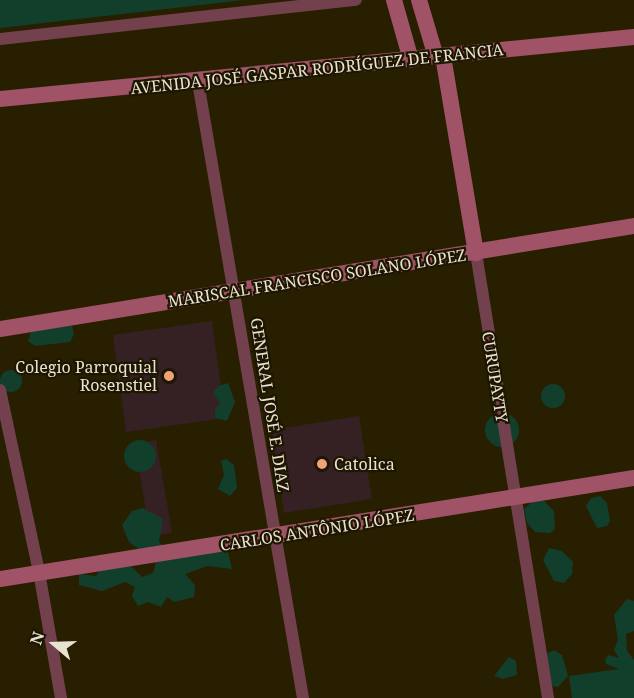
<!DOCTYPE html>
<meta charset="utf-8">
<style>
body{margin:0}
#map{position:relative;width:634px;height:698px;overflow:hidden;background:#281f01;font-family:"Noto Serif",serif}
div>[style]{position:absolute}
.education>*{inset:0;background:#352123}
.green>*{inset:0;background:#113f2b}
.round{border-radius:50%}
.street>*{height:12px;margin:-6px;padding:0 6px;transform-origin:6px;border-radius:6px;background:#73414d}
.secondary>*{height:16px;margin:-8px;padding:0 8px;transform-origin:8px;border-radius:8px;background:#a05266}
.dots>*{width:16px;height:16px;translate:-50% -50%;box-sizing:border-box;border:3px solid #1e1600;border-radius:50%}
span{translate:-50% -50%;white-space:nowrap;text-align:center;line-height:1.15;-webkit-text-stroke:4.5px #1e1600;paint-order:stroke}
.street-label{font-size:16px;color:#e8e3d1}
.poi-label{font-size:16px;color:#e8e3d1}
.right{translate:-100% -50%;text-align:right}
.left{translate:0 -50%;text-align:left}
.north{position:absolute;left:24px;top:614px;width:60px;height:60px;-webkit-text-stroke:4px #1e1600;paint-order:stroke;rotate:289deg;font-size:16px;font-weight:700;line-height:24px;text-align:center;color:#e8e3d1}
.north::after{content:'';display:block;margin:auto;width:21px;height:27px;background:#e8e3d1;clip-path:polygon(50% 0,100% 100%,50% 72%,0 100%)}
</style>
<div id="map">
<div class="education">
<div style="clip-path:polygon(212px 321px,225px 418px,126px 432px,113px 335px)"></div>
<div style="clip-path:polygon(359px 416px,372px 499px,284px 513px,272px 430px)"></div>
<div style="clip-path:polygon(156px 440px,172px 533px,150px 536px,135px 444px)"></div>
</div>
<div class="green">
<div style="clip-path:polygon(0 0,244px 0,0 28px)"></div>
<div style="clip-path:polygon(72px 325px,74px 334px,70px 342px,35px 346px,28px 341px,31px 332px)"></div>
<div class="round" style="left:0;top:370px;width:22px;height:22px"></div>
<div style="clip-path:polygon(228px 383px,235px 402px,227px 421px,215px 418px,215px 410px,220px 403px,213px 393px,218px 386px)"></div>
<div class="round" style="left:541px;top:384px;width:24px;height:24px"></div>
<div class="round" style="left:485px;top:413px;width:34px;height:34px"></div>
<div class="round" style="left:124px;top:440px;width:32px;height:32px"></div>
<div style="clip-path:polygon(226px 459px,234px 465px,237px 488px,230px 496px,218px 489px,224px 475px,221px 461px)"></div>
<div style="clip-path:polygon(600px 496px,607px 503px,610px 521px,607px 526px,597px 528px,586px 506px,591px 498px)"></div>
<div style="clip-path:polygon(534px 500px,543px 500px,554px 511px,555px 529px,550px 533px,535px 532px,527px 523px,524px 509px)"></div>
<div style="clip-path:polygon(143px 508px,163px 519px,159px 542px,164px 546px,228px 552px,232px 569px,207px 566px,185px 574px,195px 585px,194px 597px,174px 602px,167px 597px,161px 607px,148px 602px,138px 606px,132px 596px,135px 587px,125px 582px,102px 591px,79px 585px,79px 574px,96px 576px,102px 566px,130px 565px,142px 577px,153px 573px,156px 562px,129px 542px,122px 525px,132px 511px)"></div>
<div style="clip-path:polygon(549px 548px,562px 551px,573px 562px,572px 574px,564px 583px,554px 581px,543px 560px)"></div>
<div style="clip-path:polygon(627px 599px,634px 601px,634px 631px,626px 634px,627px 651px,634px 660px,634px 698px,572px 698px,569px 676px,619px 669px,606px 664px,605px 659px,609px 655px,619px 658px,614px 650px,618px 640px,614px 615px)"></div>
<div style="clip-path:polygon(554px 650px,562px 655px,568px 676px,558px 687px,552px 686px,544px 655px)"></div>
<div style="clip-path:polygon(509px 657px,516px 661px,517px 675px,503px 679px,494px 676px)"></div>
</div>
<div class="street">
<div style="left:0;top:39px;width:358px;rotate:-6.3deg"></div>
<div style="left:198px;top:82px;width:625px;rotate:80.33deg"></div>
<div style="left:476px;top:253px;width:451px;rotate:80.8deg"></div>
<div style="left:0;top:390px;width:186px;rotate:77.9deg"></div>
<div style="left:39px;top:572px;width:128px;rotate:80.1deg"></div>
</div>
<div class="secondary">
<div style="left:394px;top:0;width:62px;rotate:74.2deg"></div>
<div style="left:419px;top:0;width:59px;rotate:73.4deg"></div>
<div style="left:443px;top:56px;width:200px;rotate:80.5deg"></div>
<div style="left:0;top:99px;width:637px;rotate:-5.59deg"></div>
<div style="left:0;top:329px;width:642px;rotate:-9.23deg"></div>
<div style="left:0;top:579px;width:642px;rotate:-9.05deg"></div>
</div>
<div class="dots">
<div style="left:169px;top:376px;background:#efa377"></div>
<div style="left:322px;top:464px;background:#efa377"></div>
</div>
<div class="street-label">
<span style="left:317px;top:69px;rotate:-6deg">AVENIDA JOSÉ GASPAR RODRÍGUEZ DE FRANCIA</span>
<span style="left:317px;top:278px;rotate:-9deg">MARISCAL FRANCISCO SOLANO LÓPEZ</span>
<span style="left:495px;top:377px;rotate:81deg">CURUPAYTY</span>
<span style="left:270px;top:405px;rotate:81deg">GENERAL JOSÉ E. DIAZ</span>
<span style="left:317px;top:530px;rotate:-9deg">CARLOS ANTÔNIO LÓPEZ</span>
</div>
<div class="poi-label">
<span class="right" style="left:157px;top:376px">Colegio Parroquial<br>Rosenstiel</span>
<span class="left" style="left:334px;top:464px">Catolica</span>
</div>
<div class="north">N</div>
</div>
